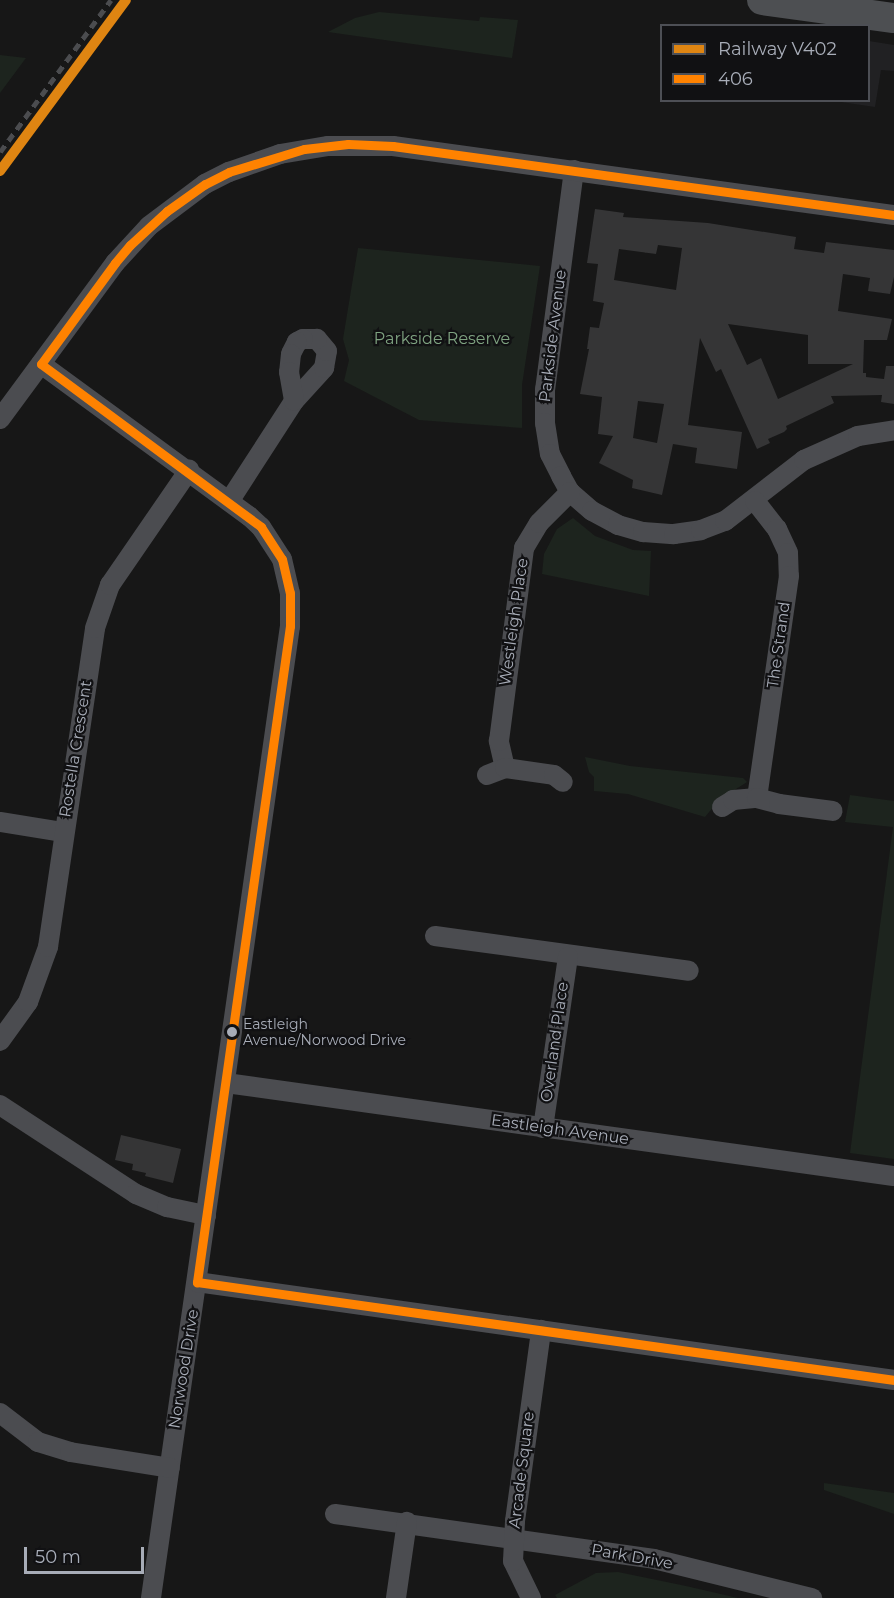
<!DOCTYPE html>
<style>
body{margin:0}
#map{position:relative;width:894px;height:1598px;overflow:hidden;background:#171717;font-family:Montserrat,sans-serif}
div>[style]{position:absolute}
.built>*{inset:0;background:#212123}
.green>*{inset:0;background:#1d241e}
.building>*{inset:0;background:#353536}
.street>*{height:20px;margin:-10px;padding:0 10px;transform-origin:10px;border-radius:10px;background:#4b4c50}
.primary>*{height:30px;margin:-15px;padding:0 15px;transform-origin:15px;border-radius:15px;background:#4d4f52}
.rail>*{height:4.5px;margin-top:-2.25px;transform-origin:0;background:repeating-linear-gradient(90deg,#4b4c4f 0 8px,transparent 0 14px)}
.bus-1>*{height:9px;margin:-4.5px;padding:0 4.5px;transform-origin:4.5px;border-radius:4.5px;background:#ff8200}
.rail-1>*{height:10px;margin:-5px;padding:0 5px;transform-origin:5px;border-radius:5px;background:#df8512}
.dots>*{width:16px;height:16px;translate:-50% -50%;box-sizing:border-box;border:3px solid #111113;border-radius:50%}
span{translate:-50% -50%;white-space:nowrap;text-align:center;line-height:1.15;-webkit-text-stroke:4.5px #111113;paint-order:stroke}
.bus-label{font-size:14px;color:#a8adb8}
.left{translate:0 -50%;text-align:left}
.street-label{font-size:16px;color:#a8adb8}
.park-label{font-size:16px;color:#7fa381}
.legend{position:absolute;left:660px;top:24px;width:210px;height:78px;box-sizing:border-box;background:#111113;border:2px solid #4d4f55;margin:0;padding:8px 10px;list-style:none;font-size:18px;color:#a8adb8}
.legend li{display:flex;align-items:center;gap:12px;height:30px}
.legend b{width:30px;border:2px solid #4d4f55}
.scale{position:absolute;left:24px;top:1547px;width:120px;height:27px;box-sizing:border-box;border:3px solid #a8adb8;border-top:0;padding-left:8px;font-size:18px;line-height:21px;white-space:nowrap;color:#a8adb8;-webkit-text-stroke:4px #111113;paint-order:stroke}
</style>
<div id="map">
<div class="built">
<div style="clip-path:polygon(869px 41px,894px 45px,894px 71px,881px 70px,875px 107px,841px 102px,868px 100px)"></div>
</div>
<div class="green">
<div style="clip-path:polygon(379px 12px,479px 21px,480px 17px,518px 20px,512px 58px,328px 32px,355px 18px)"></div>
<div style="clip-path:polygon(0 55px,26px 58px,0 93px)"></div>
<div style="clip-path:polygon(358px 248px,540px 266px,522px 385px,522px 428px,419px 420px,344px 381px,349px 360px,343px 339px)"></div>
<div style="clip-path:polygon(573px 518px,595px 536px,633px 550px,651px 551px,649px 596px,542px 574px,544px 554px,557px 529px)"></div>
<div style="clip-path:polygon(585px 757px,630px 766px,743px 778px,747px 782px,719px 800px,705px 817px,628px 794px,594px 791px,594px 777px,589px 772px)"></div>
<div style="clip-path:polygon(850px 795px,894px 801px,894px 1159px,850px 1153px,893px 827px,845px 822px)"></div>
<div style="clip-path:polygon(824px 1483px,894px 1493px,894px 1514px,824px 1490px)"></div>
<div style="clip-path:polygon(618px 1572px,686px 1586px,738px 1598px,557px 1598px,555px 1595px,596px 1573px)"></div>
</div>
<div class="building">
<div style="clip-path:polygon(evenodd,595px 209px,624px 213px,623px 217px,708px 223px,796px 237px,794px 249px,824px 253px,826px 242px,894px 250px,894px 277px,890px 294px,868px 291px,870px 278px,843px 274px,838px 311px,892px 319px,887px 340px,864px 340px,863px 373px,866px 373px,866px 377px,884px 379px,886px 366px,894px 366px,894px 404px,881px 402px,882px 395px,831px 396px,834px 403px,786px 426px,787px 429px,784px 432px,768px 439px,770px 443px,757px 449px,721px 369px,716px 372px,700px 338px,688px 425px,742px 432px,737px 469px,695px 463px,697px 448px,673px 444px,662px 495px,632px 488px,633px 480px,599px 463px,613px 436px,598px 434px,602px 397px,580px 394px,589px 349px,587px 349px,590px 327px,599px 328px,604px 303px,593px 301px,598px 264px,587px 263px,595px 209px,658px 245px,682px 248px,676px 290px,614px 280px,619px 249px,656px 254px,658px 245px,595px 209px,728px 324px,808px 335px,808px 364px,853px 364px,778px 399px,761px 358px,747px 365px,728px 324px,595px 209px,638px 401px,664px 404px,657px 443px,633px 438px,638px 401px)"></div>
<div style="clip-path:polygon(121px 1135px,181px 1149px,173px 1183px,145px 1176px,146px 1173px,132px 1170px,133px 1164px,115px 1160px)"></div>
</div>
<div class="street">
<div style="left:574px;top:170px;width:221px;rotate:97.5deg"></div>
<div style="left:545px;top:389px;width:34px;rotate:90deg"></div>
<div style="left:545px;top:423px;width:31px;rotate:81deg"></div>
<div style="left:550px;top:454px;width:25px;rotate:63deg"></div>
<div style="left:561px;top:476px;width:18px;rotate:61deg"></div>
<div style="left:570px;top:492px;width:29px;rotate:41deg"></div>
<div style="left:592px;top:511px;width:30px;rotate:28deg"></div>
<div style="left:618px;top:525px;width:26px;rotate:16deg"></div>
<div style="left:643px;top:532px;width:31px;rotate:4deg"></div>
<div style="left:674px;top:534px;width:27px;rotate:-8deg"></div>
<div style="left:701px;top:530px;width:26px;rotate:-21deg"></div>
<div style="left:725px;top:521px;width:100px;rotate:-37.7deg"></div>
<div style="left:804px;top:460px;width:59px;rotate:-24deg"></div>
<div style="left:858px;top:436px;width:36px;rotate:-9deg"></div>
<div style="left:41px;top:364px;width:258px;rotate:36.2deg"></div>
<div style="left:249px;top:516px;width:16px;rotate:43deg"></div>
<div style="left:261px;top:527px;width:38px;rotate:57deg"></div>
<div style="left:282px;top:559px;width:35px;rotate:77deg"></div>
<div style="left:290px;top:593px;width:33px;rotate:90deg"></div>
<div style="left:290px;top:626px;width:982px;rotate:98.14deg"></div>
<div style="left:0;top:419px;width:194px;rotate:-53.6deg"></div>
<div style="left:115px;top:263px;width:50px;rotate:-47.4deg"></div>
<div style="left:149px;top:226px;width:70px;rotate:-36.9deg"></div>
<div style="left:205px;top:184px;width:27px;rotate:-27deg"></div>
<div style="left:229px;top:172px;width:54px;rotate:-19.4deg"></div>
<div style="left:280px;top:154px;width:49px;rotate:-9.5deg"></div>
<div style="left:328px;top:146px;width:65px"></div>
<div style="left:393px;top:146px;width:506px;rotate:7.84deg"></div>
<div style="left:230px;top:500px;width:118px;rotate:-57.1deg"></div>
<div style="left:294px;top:401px;width:45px;rotate:-47.7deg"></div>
<div style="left:324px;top:368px;width:17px;rotate:-80deg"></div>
<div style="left:327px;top:351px;width:16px;rotate:-130deg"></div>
<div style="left:317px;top:339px;width:14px;rotate:180deg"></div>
<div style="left:303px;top:339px;width:7px;rotate:153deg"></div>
<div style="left:297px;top:342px;width:13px;rotate:117deg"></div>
<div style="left:291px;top:354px;width:18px;rotate:96deg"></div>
<div style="left:289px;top:372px;width:29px;rotate:80deg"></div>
<div style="left:755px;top:501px;width:36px;rotate:52deg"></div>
<div style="left:777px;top:529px;width:26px;rotate:65deg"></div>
<div style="left:788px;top:553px;width:23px;rotate:88deg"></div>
<div style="left:789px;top:576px;width:224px;rotate:98.2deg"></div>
<div style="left:505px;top:768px;width:28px;rotate:-103deg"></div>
<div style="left:499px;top:741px;width:195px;rotate:-82.6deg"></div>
<div style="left:524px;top:548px;width:29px;rotate:-59deg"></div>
<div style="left:539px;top:523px;width:44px;rotate:-45deg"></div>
<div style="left:487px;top:775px;width:19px;rotate:-21deg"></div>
<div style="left:505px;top:768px;width:49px;rotate:8.1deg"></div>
<div style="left:554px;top:775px;width:11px;rotate:38deg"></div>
<div style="left:722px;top:807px;width:13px;rotate:-32deg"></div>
<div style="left:733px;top:800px;width:24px;rotate:-5deg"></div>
<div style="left:757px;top:798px;width:23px;rotate:15deg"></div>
<div style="left:779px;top:804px;width:54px;rotate:7.4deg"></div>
<div style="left:0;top:822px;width:64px;rotate:9deg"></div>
<div style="left:435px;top:936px;width:256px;rotate:7.8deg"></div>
<div style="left:0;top:1041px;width:48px;rotate:-54.3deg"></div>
<div style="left:28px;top:1002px;width:59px;rotate:-70deg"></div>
<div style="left:48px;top:947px;width:322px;rotate:-81.6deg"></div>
<div style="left:95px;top:628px;width:46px;rotate:-70.8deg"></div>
<div style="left:110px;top:585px;width:140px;rotate:-55.5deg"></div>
<div style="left:226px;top:1083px;width:674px;rotate:7.93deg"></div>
<div style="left:0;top:1105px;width:163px;rotate:33.2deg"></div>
<div style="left:136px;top:1194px;width:34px;rotate:23deg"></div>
<div style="left:167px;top:1207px;width:40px;rotate:12deg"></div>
<div style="left:543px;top:1128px;width:173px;rotate:-81.7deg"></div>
<div style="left:197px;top:1282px;width:704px;rotate:8deg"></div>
<div style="left:0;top:1413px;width:48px;rotate:37.3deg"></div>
<div style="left:38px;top:1442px;width:34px;rotate:17deg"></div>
<div style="left:70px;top:1452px;width:101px;rotate:9.1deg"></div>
<div style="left:335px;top:1514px;width:322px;rotate:8deg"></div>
<div style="left:654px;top:1559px;width:163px;rotate:13.9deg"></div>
<div style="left:396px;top:1598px;width:77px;rotate:-81.8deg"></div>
<div style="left:531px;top:1598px;width:41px;rotate:-115.9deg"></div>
<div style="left:513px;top:1561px;width:40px;rotate:-87.1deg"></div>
<div style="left:515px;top:1521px;width:193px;rotate:-82.2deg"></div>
</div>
<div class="primary">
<div style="left:762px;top:0;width:133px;rotate:7.8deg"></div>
</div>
<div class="rail">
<div style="left:0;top:152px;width:188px;rotate:-53.9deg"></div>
</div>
<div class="bus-1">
<div style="left:894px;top:215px;width:506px;rotate:-172.16deg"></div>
<div style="left:393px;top:146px;width:45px;rotate:-177.5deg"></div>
<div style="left:348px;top:144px;width:44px;rotate:173.5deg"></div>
<div style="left:304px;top:149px;width:78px;rotate:163deg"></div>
<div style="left:229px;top:172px;width:27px;rotate:153deg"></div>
<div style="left:205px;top:184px;width:47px;rotate:144.6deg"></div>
<div style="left:167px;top:211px;width:50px;rotate:137.4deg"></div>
<div style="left:130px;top:245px;width:23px;rotate:130deg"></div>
<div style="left:115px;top:263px;width:125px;rotate:126.2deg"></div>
<div style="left:41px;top:364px;width:274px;rotate:36.5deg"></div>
<div style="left:261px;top:527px;width:38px;rotate:57deg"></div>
<div style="left:282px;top:559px;width:35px;rotate:77deg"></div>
<div style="left:290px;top:593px;width:33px;rotate:90deg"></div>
<div style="left:290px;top:626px;width:663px;rotate:98.07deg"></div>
<div style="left:197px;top:1282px;width:704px;rotate:8deg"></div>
</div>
<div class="rail-1">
<div style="left:0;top:171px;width:212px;rotate:-53.6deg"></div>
</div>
<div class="dots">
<div style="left:232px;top:1032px;background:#a8adb8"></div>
</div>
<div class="bus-label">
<span class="left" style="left:243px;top:1032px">Eastleigh<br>Avenue/Norwood Drive</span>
</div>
<div class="street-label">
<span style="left:553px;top:336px;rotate:-83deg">Parkside Avenue</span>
<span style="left:514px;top:622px;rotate:-82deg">Westleigh Place</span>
<span style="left:779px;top:645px;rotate:-82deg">The Strand</span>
<span style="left:76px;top:749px;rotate:-81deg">Rostella Crescent</span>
<span style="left:555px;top:1042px;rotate:-82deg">Overland Place</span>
<span style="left:560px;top:1130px;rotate:8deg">Eastleigh Avenue</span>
<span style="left:184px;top:1369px;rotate:-81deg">Norwood Drive</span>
<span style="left:522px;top:1470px;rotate:-83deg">Arcade Square</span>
<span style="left:632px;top:1557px;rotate:10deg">Park Drive</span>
</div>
<div class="park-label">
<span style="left:442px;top:339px">Parkside Reserve</span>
</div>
<ul class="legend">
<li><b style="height:8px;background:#df8512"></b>Railway V402</li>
<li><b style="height:8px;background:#ff8200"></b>406</li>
</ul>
<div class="scale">50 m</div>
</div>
